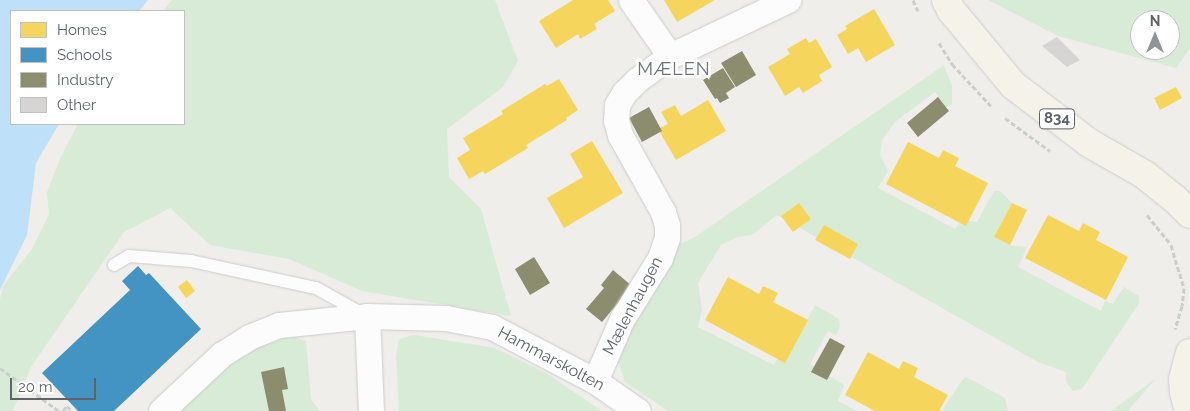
<!DOCTYPE html>
<meta charset="utf-8">
<style>
body{margin:0}
#map{position:relative;width:1190px;height:411px;overflow:hidden;background:#efeeea;font-family:Raleway,sans-serif}
div>[style]{position:absolute}
.green>*{inset:0;background:#d8ebd6}
.water>*{inset:0;background:#bfe0f9}
.homes>*{inset:0;background:#f6d55c}
.schools>*{inset:0;background:#4393c3}
.industry>*{inset:0;background:#8c8c6e}
.building>*{inset:0;background:#d6d5d3}
.path>*{height:3px;margin-top:-1.5px;transform-origin:0;background:repeating-linear-gradient(90deg,#cacfcc 0 5px,transparent 0 7.5px)}
.roads{filter:drop-shadow(0 0 1px #cbcccc) drop-shadow(0 0 1px #cbcccc)}
.lane>*{height:12px;margin:-6px;padding:0 6px;transform-origin:6px;border-radius:6px;background:#fdfcfc}
.street>*{height:25px;margin:-12.5px;padding:0 12.5px;transform-origin:12.5px;border-radius:12.5px;background:#fdfcfc}
.primary>*{height:28px;margin:-14px;padding:0 14px;transform-origin:14px;border-radius:14px;background:#f4f2e9}
span{translate:-50% -50%;white-space:nowrap;text-align:center;line-height:1.15;-webkit-text-stroke:5px #fff;paint-order:stroke}
.shield-label span{padding:1px 4px;background:#fff;border:1px solid;border-radius:4px;-webkit-text-stroke-width:0}
.shield-label{font-size:15px;color:#5f6368;font-weight:700}
.street-label{font-size:16px;color:#5f6368}
.neighbourhood-label{font-size:18px;color:#70757a;letter-spacing:1px}
.legend{position:absolute;left:10px;top:10px;width:175px;height:115px;box-sizing:border-box;background:#fff;border:1px solid #bfc1c3;margin:0;padding:6px 9px;list-style:none;font-size:15px;color:#5f6368}
.legend li{display:flex;align-items:center;gap:10px;height:25px}
.legend b{width:25px;border:1px solid #bfc1c3}
.north{position:absolute;left:1130px;top:10px;width:50px;height:50px;box-sizing:border-box;background:#fff;border:1px solid #bfc1c3;border-radius:50%;rotate:0deg;font-size:14px;font-weight:700;line-height:20px;text-align:center;color:#5f6368}
.north::after{content:'';display:block;margin:auto;width:18px;height:22px;background:#919496;clip-path:polygon(50% 0,100% 100%,50% 72%,0 100%)}
.scale{position:absolute;left:10px;top:378px;width:86px;height:22px;box-sizing:border-box;border:2px solid #5f6368;border-top:0;padding-left:6px;font-size:15px;line-height:18px;white-space:nowrap;color:#5f6368;-webkit-text-stroke:4px #fff;paint-order:stroke}
</style>
<div id="map">
<div class="green">
<div style="clip-path:polygon(172px 0,495px 0,518px 61px,503px 87px,447px 129px,449px 177px,481px 209px,511px 316px,362px 291px,289px 259px,210px 245px,170px 208px,124px 232px,31px 367px,13px 411px,0 411px,0 299px,3px 286px,32px 249px,49px 214px,47px 192px,62px 154px,78px 124px,184px 124px,184px 11px,163px 11px)"></div>
<div style="clip-path:polygon(evenodd,988px 0,1190px 0,1190px 49px,1176px 68px,1058px 36px,988px 0,1140px 20px,1170px 20px,1170px 50px,1140px 50px,1140px 20px)"></div>
<div style="clip-path:polygon(944px 65px,952px 86px,952px 105px,946px 107px,935px 92px,895px 122px,882px 140px,880px 154px,888px 171px,878px 188px,955px 229px,962px 220px,977px 222px,994px 191px,1000px 191px,1012px 203px,994px 237px,1010px 245px,1027px 247px,1018px 267px,1101px 311px,1105px 301px,1113px 304px,1124px 287px,1139px 296px,1139px 303px,1082px 389px,1073px 391px,1066px 382px,1066px 372px,1038px 362px,777px 215px,752px 235px,737px 237px,721px 245px,698px 283px,702px 310px,698px 327px,774px 365px,781px 352px,788px 356px,815px 305px,839px 319px,840px 326px,836px 335px,828px 331px,810px 364px,844px 385px,838px 401px,857px 411px,668px 411px,625px 382px,618px 361px,624px 336px,674px 247px,695px 237px)"></div>
<div style="clip-path:polygon(414px 335px,495px 348px,546px 373px,602px 411px,399px 411px,396px 357px,399px 339px)"></div>
<div style="clip-path:polygon(292px 336px,306px 341px,311px 399px,320px 411px,180px 411px,225px 368px,257px 347px)"></div>
<div style="clip-path:polygon(966px 377px,1005px 398px,1008px 411px,942px 411px,960px 383px)"></div>
<div style="clip-path:polygon(1155px 379px,1128px 411px,1111px 411px)"></div>
</div>
<div class="water">
<div style="clip-path:polygon(0 0,148px 0,139px 11px,11px 11px,11px 124px,59px 124px,36px 163px,27px 235px,0 290px)"></div>
</div>
<div class="homes">
<div style="clip-path:polygon(573px 0,608px 0,615px 11px,594px 24px,597px 29px,580px 39px,578px 34px,556px 48px,539px 21px)"></div>
<div style="clip-path:polygon(664px 0,715px 0,677px 22px)"></div>
<div style="clip-path:polygon(874px 9px,895px 45px,866px 62px,858px 48px,848px 54px,837px 35px,847px 29px,845px 26px)"></div>
<div style="clip-path:polygon(806px 38px,809px 43px,816px 39px,832px 67px,819px 75px,822px 81px,803px 93px,799px 87px,785px 96px,768px 67px,790px 54px,787px 49px)"></div>
<div style="clip-path:polygon(559px 79px,578px 110px,566px 118px,567px 120px,526px 145px,528px 148px,485px 174px,483px 171px,469px 179px,457px 158px,470px 150px,463px 138px,503px 114px,501px 111px,545px 84px,547px 86px)"></div>
<div style="clip-path:polygon(1176px 87px,1182px 98px,1160px 110px,1154px 98px)"></div>
<div style="clip-path:polygon(708px 100px,726px 131px,676px 160px,658px 129px,668px 124px,661px 112px,675px 105px,681px 116px)"></div>
<div style="clip-path:polygon(592px 141px,623px 193px,564px 228px,547px 198px,583px 177px,570px 154px)"></div>
<div style="clip-path:polygon(908px 142px,939px 158px,943px 150px,959px 158px,955px 166px,988px 183px,966px 226px,886px 184px)"></div>
<div style="clip-path:polygon(799px 203px,811px 219px,793px 232px,781px 216px)"></div>
<div style="clip-path:polygon(1012px 203px,1027px 210px,1010px 245px,994px 237px)"></div>
<div style="clip-path:polygon(1048px 215px,1079px 231px,1083px 223px,1100px 232px,1096px 240px,1128px 257px,1106px 300px,1025px 258px)"></div>
<div style="clip-path:polygon(824px 225px,858px 244px,850px 259px,815px 240px)"></div>
<div style="clip-path:polygon(728px 277px,759px 294px,763px 286px,778px 293px,773px 302px,808px 320px,785px 363px,705px 320px)"></div>
<div style="clip-path:polygon(187px 280px,195px 291px,186px 298px,178px 287px)"></div>
<div style="clip-path:polygon(868px 352px,899px 369px,903px 361px,918px 368px,914px 377px,948px 395px,939px 411px,875px 411px,845px 395px)"></div>
</div>
<div class="schools">
<div style="clip-path:polygon(138px 266px,146px 275px,149px 273px,201px 329px,114px 411px,78px 411px,42px 373px,130px 290px,122px 281px)"></div>
</div>
<div class="industry">
<div style="clip-path:polygon(742px 51px,756px 75px,736px 87px,721px 63px)"></div>
<div style="clip-path:polygon(723px 68px,735px 87px,726px 93px,729px 98px,720px 103px,717px 98px,715px 99px,703px 80px)"></div>
<div style="clip-path:polygon(938px 97px,949px 111px,918px 137px,907px 123px)"></div>
<div style="clip-path:polygon(649px 107px,662px 131px,642px 142px,629px 118px)"></div>
<div style="clip-path:polygon(534px 257px,550px 283px,530px 295px,515px 269px)"></div>
<div style="clip-path:polygon(613px 270px,632px 286px,602px 322px,586px 309px,604px 288px,601px 285px)"></div>
<div style="clip-path:polygon(830px 338px,845px 346px,827px 380px,811px 372px)"></div>
<div style="clip-path:polygon(284px 367px,288px 389px,282px 390px,286px 411px,269px 411px,261px 372px)"></div>
</div>
<div class="building">
<div style="clip-path:polygon(1057px 37px,1080px 60px,1067px 67px,1042px 46px)"></div>
</div>
<div class="path">
<div style="left:913px;top:0;width:12px;rotate:66deg"></div>
<div style="left:939px;top:43px;width:25px;rotate:58deg"></div>
<div style="left:952px;top:64px;width:57px;rotate:47.1deg"></div>
<div style="left:1005px;top:118px;width:56px;rotate:36.3deg"></div>
<div style="left:1147px;top:215px;width:38px;rotate:51deg"></div>
<div style="left:1171px;top:245px;width:45px;rotate:73.2deg"></div>
<div style="left:1184px;top:288px;width:18px;rotate:96deg"></div>
<div style="left:1182px;top:306px;width:24px;rotate:107deg"></div>
<div style="left:0;top:368px;width:73px;rotate:36.1deg"></div>
<div style="left:63px;top:411px;width:6px;rotate:-51deg"></div>
<div style="left:67px;top:406px;width:7px;rotate:45deg"></div>
</div>
<div class="roads">
<div class="lane">
<div style="left:114px;top:265px;width:17px;rotate:-31deg"></div>
<div style="left:129px;top:256px;width:62px;rotate:4.6deg"></div>
<div style="left:191px;top:261px;width:128px;rotate:12.2deg"></div>
<div style="left:316px;top:288px;width:54px;rotate:29deg"></div>
</div>
<div class="street">
<div style="left:631px;top:0;width:68px;rotate:55.1deg"></div>
<div style="left:367px;top:316px;width:95px;rotate:87.6deg"></div>
<div style="left:595px;top:381px;width:68px;rotate:-66.5deg"></div>
<div style="left:622px;top:319px;width:72px;rotate:-58.1deg"></div>
<div style="left:660px;top:258px;width:21px;rotate:-71deg"></div>
<div style="left:667px;top:238px;width:13px;rotate:-90deg"></div>
<div style="left:667px;top:225px;width:14px;rotate:-107deg"></div>
<div style="left:663px;top:212px;width:88px;rotate:-119.2deg"></div>
<div style="left:620px;top:135px;width:16px;rotate:-105deg"></div>
<div style="left:616px;top:120px;width:15px;rotate:-86deg"></div>
<div style="left:617px;top:105px;width:14px;rotate:-60deg"></div>
<div style="left:624px;top:93px;width:18px;rotate:-45deg"></div>
<div style="left:637px;top:80px;width:41px;rotate:-36deg"></div>
<div style="left:670px;top:56px;width:131px;rotate:-25.4deg"></div>
<div style="left:161px;top:411px;width:83px;rotate:-43.1deg"></div>
<div style="left:222px;top:354px;width:32px;rotate:-32deg"></div>
<div style="left:249px;top:337px;width:32px;rotate:-22deg"></div>
<div style="left:279px;top:325px;width:88px;rotate:-5.8deg"></div>
<div style="left:367px;top:316px;width:79px;rotate:1.5deg"></div>
<div style="left:446px;top:318px;width:47px;rotate:11.1deg"></div>
<div style="left:492px;top:327px;width:116px;rotate:27.7deg"></div>
<div style="left:595px;top:381px;width:52px;rotate:34.9deg"></div>
</div>
<div class="primary">
<div style="left:946px;top:0;width:11px;rotate:63deg"></div>
<div style="left:951px;top:10px;width:97px;rotate:50.4deg"></div>
<div style="left:1013px;top:85px;width:96px;rotate:37.3deg"></div>
<div style="left:1089px;top:143px;width:64px;rotate:29.7deg"></div>
<div style="left:1145px;top:175px;width:38px;rotate:39deg"></div>
<div style="left:1175px;top:199px;width:21px;rotate:45deg"></div>
<div style="left:1189px;top:411px;width:20px;rotate:-105deg"></div>
<div style="left:1184px;top:392px;width:13px;rotate:-94deg"></div>
<div style="left:1183px;top:379px;width:27px;rotate:-75deg"></div>
</div>
</div>
<div class="shield-label">
<span style="left:1057px;top:119px">834</span>
</div>
<div class="street-label">
<span style="left:633px;top:306px;rotate:-62deg">Mælenhaugen</span>
<span style="left:551px;top:359px;rotate:28deg">Hammarskolten</span>
</div>
<div class="neighbourhood-label">
<span style="left:674px;top:69px">MÆLEN</span>
</div>
<ul class="legend">
<li><b style="height:14px;background:#f6d55c"></b>Homes</li>
<li><b style="height:14px;background:#4393c3"></b>Schools</li>
<li><b style="height:14px;background:#8c8c6e"></b>Industry</li>
<li><b style="height:14px;background:#d6d5d3"></b>Other</li>
</ul>
<div class="north">N</div>
<div class="scale">20 m</div>
</div>
